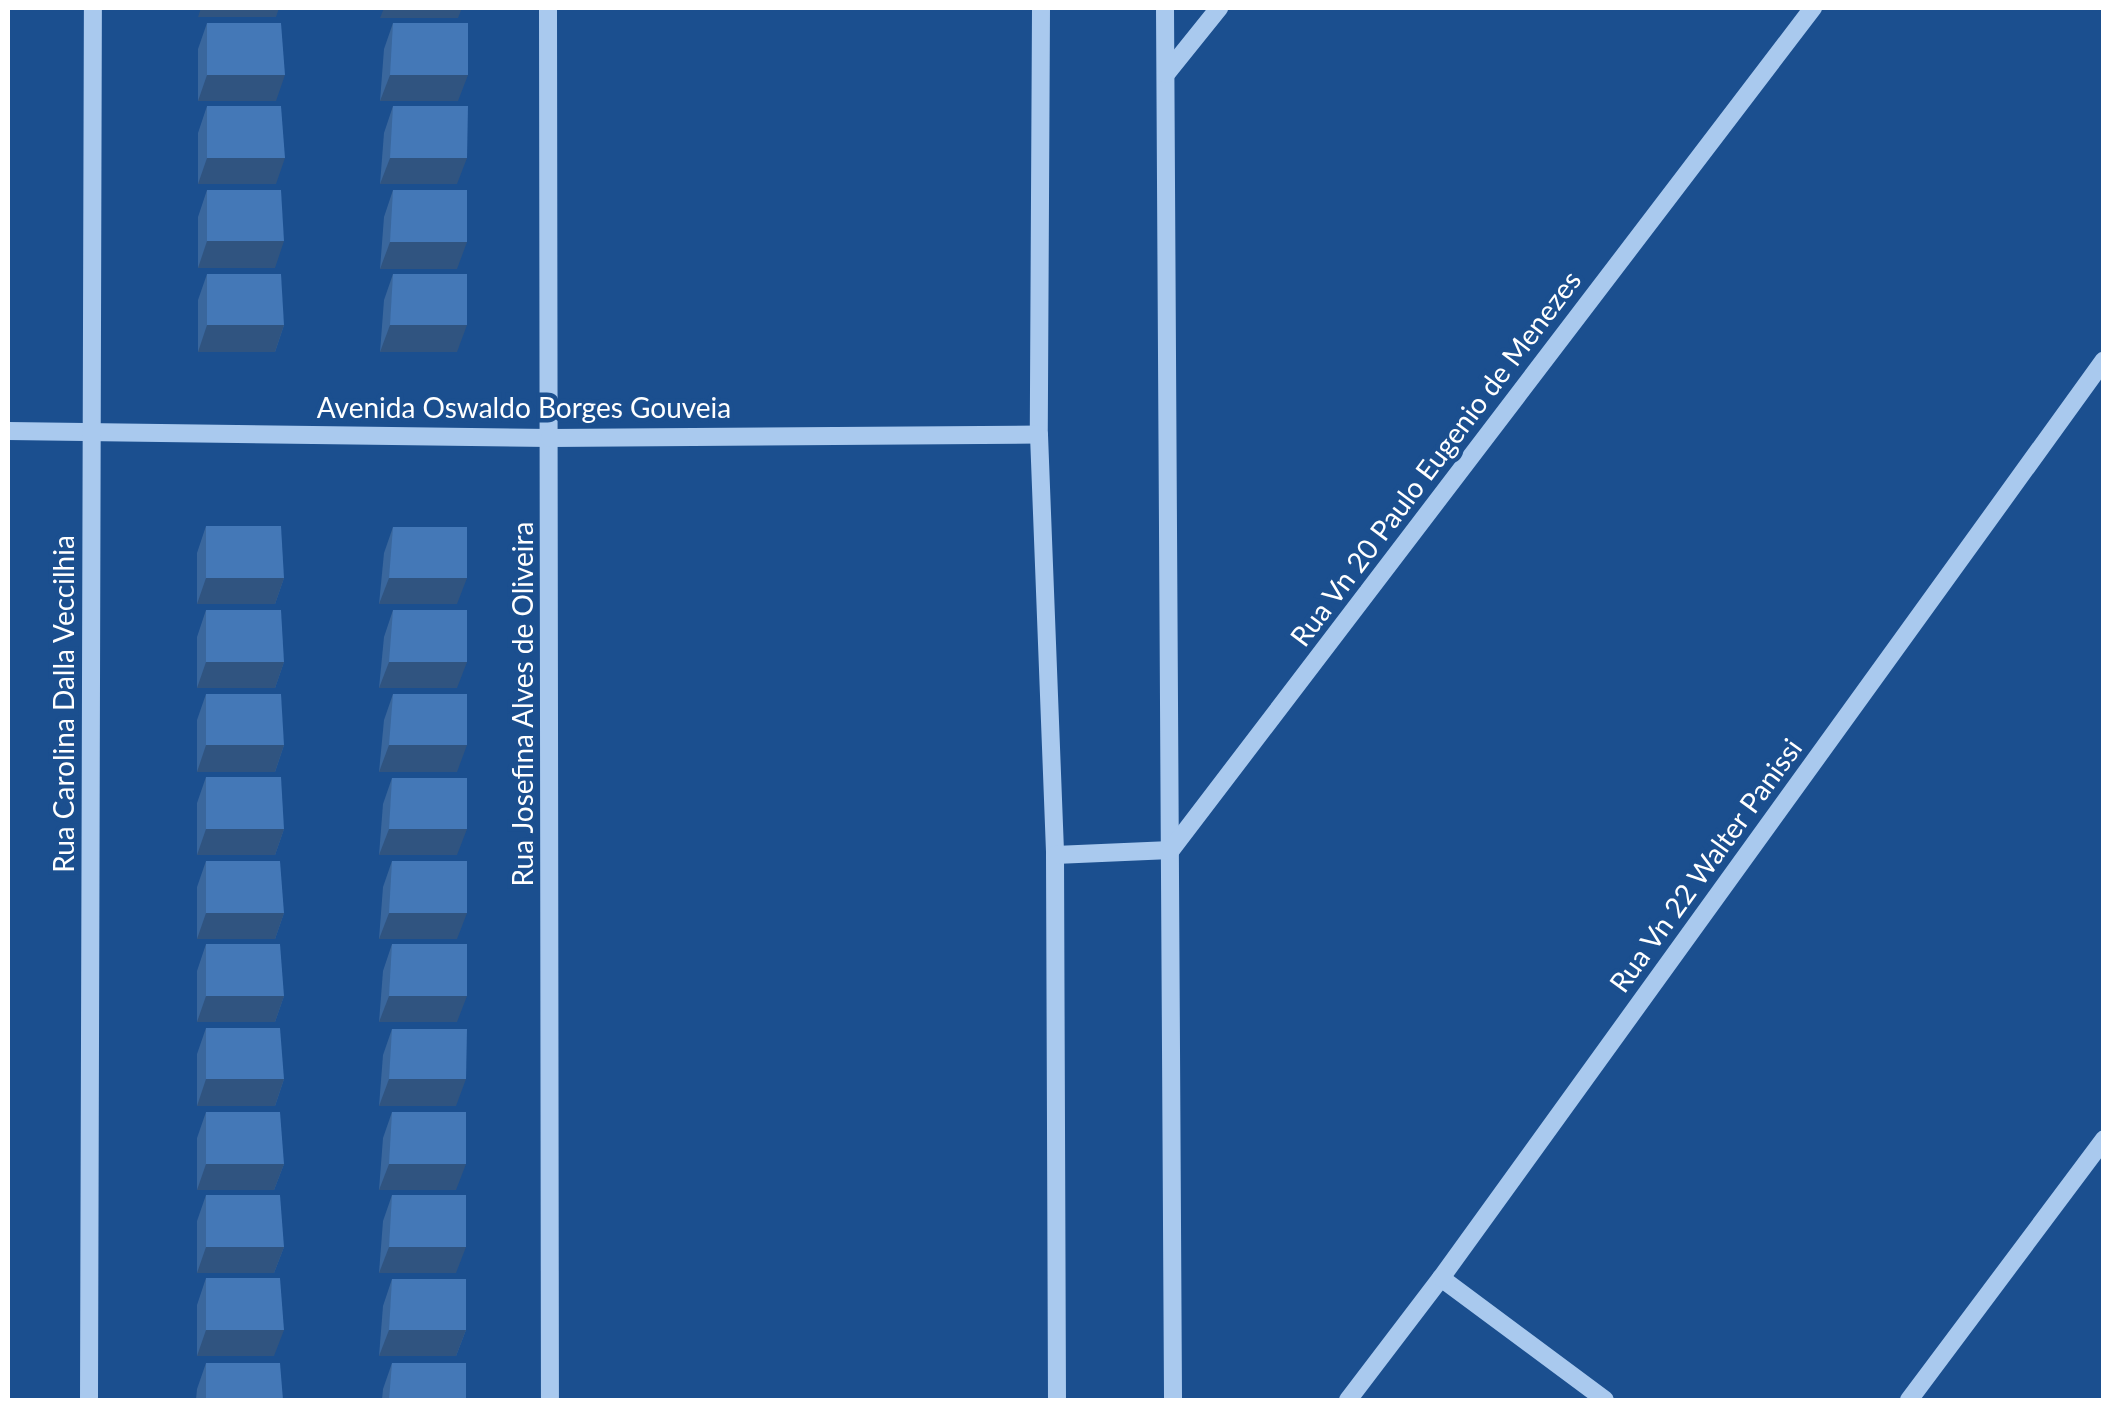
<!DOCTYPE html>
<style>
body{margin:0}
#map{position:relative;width:2111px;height:1408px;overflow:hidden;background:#1b4f8f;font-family:Lato,sans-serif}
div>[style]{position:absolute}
.minor>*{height:18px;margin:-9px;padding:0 9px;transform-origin:9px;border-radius:9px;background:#a9c9ee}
.wall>*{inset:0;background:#3a679d}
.shaded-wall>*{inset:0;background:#305480}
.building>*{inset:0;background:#4478b7}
span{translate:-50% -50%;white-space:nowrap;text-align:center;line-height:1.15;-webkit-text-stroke:9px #1b4f8f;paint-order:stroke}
.street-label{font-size:28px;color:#fff}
.frame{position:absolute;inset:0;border:10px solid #fff;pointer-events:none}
</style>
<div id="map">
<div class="minor">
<div style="left:548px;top:8px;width:1392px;rotate:89.92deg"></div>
<div style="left:1041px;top:8px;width:427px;rotate:90.3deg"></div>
<div style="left:1039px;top:435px;width:420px;rotate:87.8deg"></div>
<div style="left:1055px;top:855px;width:545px;rotate:89.79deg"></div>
<div style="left:1165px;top:8px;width:1392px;rotate:89.67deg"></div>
<div style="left:1166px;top:74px;width:85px;rotate:-51.2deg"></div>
<div style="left:8px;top:431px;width:542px;rotate:0.74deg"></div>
<div style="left:550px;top:438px;width:489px;rotate:-0.4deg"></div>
<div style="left:1055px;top:855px;width:116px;rotate:-2.5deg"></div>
<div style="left:1171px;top:850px;width:1059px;rotate:-52.68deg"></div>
<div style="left:1441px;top:1278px;width:204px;rotate:36.6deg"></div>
<div style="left:89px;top:1400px;width:1392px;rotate:-89.84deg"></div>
<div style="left:1348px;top:1400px;width:153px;rotate:-52.7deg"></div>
<div style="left:1441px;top:1278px;width:1132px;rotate:-54.16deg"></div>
<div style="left:1909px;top:1400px;width:326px;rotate:-53.2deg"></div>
</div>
<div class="wall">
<div style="clip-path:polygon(207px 23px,276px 101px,198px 101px,198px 49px)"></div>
<div style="clip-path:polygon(393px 23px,458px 101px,380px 101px,384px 49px)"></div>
<div style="clip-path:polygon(207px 106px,276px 184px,198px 184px,198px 133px)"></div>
<div style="clip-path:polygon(393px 106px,457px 184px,380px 184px,384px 133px)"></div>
<div style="clip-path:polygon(207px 190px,275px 268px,198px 268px,198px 217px)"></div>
<div style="clip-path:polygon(393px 190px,457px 269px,380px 269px,384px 217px)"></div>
<div style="clip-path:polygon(207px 274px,284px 325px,275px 352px,198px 352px,198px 300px)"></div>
<div style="clip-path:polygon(393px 274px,457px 352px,380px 352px,384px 300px)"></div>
<div style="clip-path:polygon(206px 526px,284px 578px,275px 604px,197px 604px,197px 553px)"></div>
<div style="clip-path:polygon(393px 527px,457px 604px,379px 604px,384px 553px)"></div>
<div style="clip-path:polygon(206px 610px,284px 662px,275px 688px,197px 688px,197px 637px)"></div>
<div style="clip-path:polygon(393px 610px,457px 688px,379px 688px,384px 637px)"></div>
<div style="clip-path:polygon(206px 694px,284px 745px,275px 772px,197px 772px,197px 720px)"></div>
<div style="clip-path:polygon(393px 694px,457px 772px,379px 772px,384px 720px)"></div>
<div style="clip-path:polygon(206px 777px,284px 829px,275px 855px,197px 855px,197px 803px)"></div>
<div style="clip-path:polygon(392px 778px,457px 855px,379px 855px,383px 804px)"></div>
<div style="clip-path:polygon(206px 861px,284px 913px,275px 939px,197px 939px,197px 887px)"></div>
<div style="clip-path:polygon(392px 861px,457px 939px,379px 939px,383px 887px)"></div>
<div style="clip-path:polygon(206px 944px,284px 996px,275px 1022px,197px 1022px,197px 971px)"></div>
<div style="clip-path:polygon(392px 944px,457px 1022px,379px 1022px,383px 971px)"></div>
<div style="clip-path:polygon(206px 1028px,284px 1079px,275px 1106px,197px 1106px,197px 1054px)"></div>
<div style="clip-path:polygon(392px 1029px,456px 1106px,379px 1106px,383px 1055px)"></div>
<div style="clip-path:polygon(206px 1112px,284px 1164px,274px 1190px,197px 1190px,197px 1138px)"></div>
<div style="clip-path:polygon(392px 1112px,456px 1190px,379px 1190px,383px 1138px)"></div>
<div style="clip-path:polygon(206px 1195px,284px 1247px,274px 1273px,197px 1273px,197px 1221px)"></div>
<div style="clip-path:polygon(392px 1195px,456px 1273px,379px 1273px,383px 1221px)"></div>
<div style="clip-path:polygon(206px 1278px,274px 1356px,197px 1356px,197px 1305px)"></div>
<div style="clip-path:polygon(392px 1279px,466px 1330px,456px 1356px,379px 1356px,383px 1306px)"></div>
<div style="clip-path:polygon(206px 1363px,283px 1400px,196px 1400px,197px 1389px)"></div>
<div style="clip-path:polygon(392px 1363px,466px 1400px,382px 1400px,383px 1389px)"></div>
</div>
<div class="shaded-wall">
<div style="clip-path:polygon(201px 8px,279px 8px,276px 17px,198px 17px)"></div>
<div style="clip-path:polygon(384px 8px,462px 8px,458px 18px,380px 18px)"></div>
<div style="clip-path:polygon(207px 75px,285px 75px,276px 101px,198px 101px)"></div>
<div style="clip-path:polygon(390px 75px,468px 75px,458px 101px,380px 101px)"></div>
<div style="clip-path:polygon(207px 158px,285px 158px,276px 184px,198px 184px)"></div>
<div style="clip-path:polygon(390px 158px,467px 158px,457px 184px,380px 184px)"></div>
<div style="clip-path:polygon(207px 241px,284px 241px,275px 268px,198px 268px)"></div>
<div style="clip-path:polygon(390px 242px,467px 242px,457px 269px,380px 269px)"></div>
<div style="clip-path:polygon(207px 325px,284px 325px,275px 352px,198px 352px)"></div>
<div style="clip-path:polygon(390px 325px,467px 325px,457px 352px,380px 352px)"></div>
<div style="clip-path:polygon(206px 578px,284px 578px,275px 604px,197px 604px)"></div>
<div style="clip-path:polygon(389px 578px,467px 578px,457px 604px,379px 604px)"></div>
<div style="clip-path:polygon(206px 662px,284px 662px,275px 688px,197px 688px)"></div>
<div style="clip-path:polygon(389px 662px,467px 662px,457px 688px,379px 688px)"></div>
<div style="clip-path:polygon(206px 745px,284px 745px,275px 772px,197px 772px)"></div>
<div style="clip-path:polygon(389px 745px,467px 745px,457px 772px,379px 772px)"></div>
<div style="clip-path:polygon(206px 829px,284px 829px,275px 855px,197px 855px)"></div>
<div style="clip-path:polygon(389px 829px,467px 829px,457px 855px,379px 855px)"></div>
<div style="clip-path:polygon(206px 913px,284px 913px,275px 939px,197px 939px)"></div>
<div style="clip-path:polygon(389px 913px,467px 913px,457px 939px,379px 939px)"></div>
<div style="clip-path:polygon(206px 996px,284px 996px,275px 1022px,197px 1022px)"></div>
<div style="clip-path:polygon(389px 996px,467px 996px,457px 1022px,379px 1022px)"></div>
<div style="clip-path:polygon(206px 1079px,284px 1079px,275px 1106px,197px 1106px)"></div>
<div style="clip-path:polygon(389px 1079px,466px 1079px,456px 1106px,379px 1106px)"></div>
<div style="clip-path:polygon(206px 1164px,284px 1164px,274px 1190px,197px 1190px)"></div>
<div style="clip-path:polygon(389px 1164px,466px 1164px,456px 1190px,379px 1190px)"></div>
<div style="clip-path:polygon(206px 1247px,284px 1247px,274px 1273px,197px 1273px)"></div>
<div style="clip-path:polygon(389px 1247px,466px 1247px,456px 1273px,379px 1273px)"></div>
<div style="clip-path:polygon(206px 1330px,284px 1330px,274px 1356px,197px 1356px)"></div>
<div style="clip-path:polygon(389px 1330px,466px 1330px,456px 1356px,379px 1356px)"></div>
</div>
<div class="building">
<div style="clip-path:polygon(207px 23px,281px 23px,285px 75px,207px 75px)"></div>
<div style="clip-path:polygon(393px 23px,468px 23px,468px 75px,390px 75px)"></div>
<div style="clip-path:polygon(207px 106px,281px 106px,285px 158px,207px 158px)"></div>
<div style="clip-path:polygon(393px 106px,468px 106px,467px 158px,390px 158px)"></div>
<div style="clip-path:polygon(207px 190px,281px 190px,284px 241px,207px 241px)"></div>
<div style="clip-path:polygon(393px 190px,467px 190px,467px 242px,390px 242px)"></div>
<div style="clip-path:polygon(207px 274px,281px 274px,284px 325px,207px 325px)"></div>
<div style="clip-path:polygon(393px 274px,467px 274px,467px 325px,390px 325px)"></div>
<div style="clip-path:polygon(206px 526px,281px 526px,284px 578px,206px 578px)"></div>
<div style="clip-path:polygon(393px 527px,467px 527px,467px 578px,389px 578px)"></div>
<div style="clip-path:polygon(206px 610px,281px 610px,284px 662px,206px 662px)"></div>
<div style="clip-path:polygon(393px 610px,467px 610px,467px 662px,389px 662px)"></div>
<div style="clip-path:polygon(206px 694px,281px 694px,284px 745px,206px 745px)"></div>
<div style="clip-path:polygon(393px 694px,467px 694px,467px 745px,389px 745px)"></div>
<div style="clip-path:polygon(206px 777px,281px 777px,284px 829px,206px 829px)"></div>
<div style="clip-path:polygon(392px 778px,467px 778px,467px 829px,389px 829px)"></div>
<div style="clip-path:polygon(206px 861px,280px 861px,284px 913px,206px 913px)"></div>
<div style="clip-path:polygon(392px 861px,467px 861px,467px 913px,389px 913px)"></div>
<div style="clip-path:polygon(206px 944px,280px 944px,284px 996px,206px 996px)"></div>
<div style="clip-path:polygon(392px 944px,467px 944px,467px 996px,389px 996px)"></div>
<div style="clip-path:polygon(206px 1028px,280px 1028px,284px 1079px,206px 1079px)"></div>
<div style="clip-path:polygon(392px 1029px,467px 1029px,466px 1079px,389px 1079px)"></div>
<div style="clip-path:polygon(206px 1112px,280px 1112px,284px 1164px,206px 1164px)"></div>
<div style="clip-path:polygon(392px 1112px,466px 1112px,466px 1164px,389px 1164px)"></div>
<div style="clip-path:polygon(206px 1195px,280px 1195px,284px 1247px,206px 1247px)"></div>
<div style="clip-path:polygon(392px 1195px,466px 1195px,466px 1247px,389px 1247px)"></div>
<div style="clip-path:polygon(206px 1278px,280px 1278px,284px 1330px,206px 1330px)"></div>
<div style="clip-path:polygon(392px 1279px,466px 1279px,466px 1330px,389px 1330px)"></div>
<div style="clip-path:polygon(206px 1363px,280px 1363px,283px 1400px,206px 1400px)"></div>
<div style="clip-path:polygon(392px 1363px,466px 1363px,466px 1400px,389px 1400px)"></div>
</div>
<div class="street-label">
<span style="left:524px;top:407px">Avenida Oswaldo Borges Gouveia</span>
<span style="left:1435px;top:458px;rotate:-53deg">Rua Vn 20 Paulo Eugenio de Menezes</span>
<span style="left:63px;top:704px;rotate:-90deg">Rua Carolina Dalla Veccilhia</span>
<span style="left:522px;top:704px;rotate:-90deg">Rua Josefina Alves de Oliveira</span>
<span style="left:1705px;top:865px;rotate:-54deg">Rua Vn 22 Walter Panissi</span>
</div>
<div class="frame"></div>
</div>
